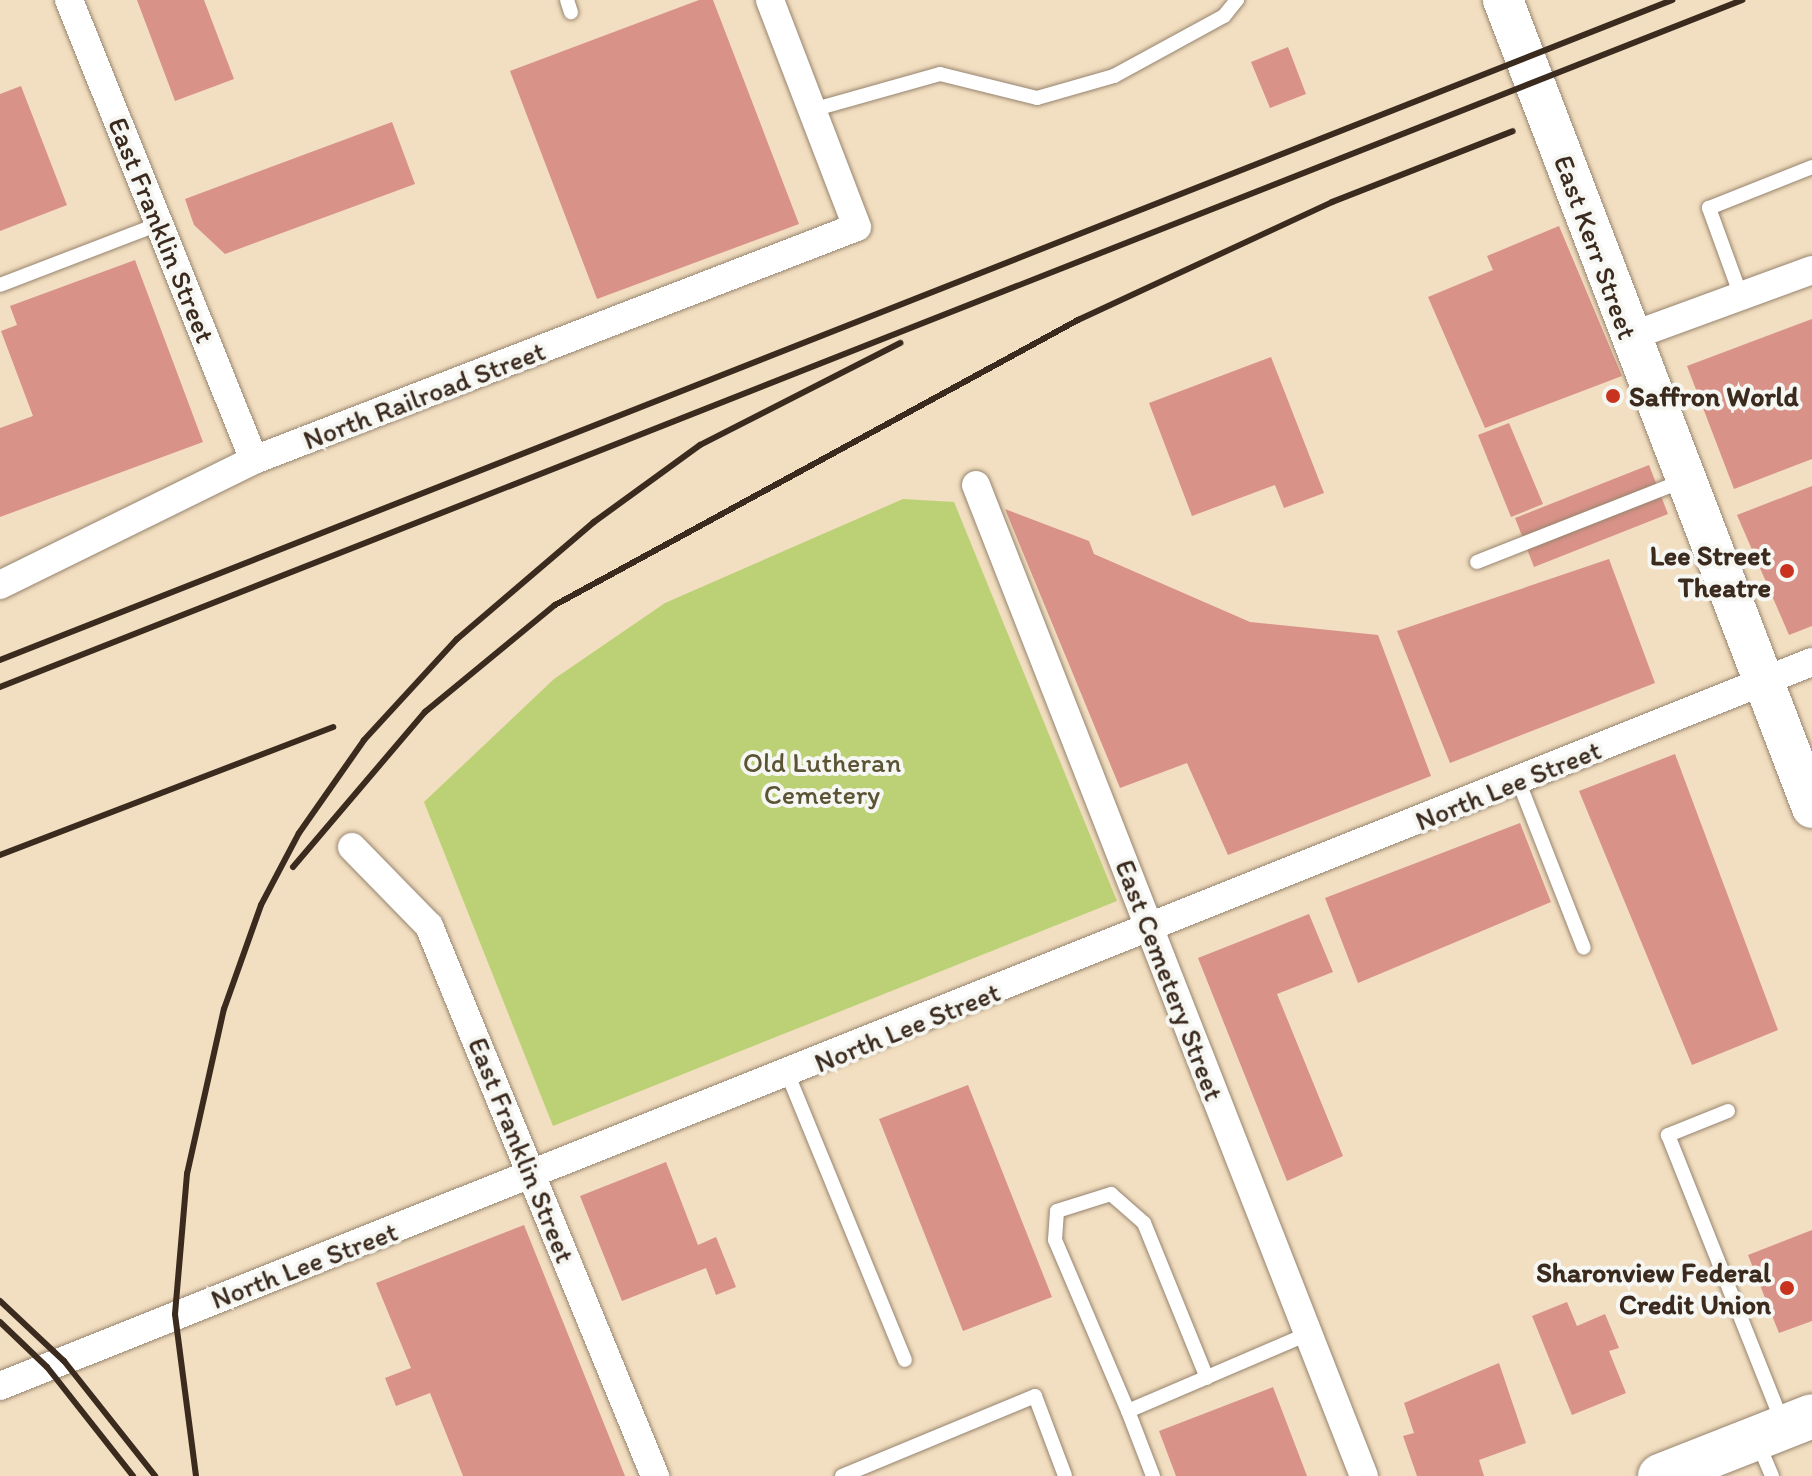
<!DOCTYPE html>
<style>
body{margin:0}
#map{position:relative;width:1812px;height:1476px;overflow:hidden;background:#f2dec0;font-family:Itim,sans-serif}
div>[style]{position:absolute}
.green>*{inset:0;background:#bcd175}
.building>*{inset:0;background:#d99288}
.roads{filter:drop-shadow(0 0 2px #96846f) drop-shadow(0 0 2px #96846f)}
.lane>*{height:14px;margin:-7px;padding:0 7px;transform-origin:7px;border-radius:7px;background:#fff}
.street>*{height:28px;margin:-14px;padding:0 14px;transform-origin:14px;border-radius:14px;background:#fff}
.secondary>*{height:40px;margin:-20px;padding:0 20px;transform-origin:20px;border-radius:20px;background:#fff}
.primary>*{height:44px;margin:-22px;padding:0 22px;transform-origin:22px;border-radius:22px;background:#fff}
.rail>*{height:6px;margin:-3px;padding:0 3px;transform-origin:3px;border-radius:3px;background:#3b2a1e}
.dots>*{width:22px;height:22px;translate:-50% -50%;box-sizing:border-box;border:4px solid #f6f6f2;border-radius:50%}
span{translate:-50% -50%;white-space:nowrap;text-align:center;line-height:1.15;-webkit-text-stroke:8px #f6f6f2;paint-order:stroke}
.street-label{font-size:28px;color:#3b2a1e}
.poi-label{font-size:28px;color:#3b2a1e;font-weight:700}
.left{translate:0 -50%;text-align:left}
.right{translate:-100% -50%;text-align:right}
.park-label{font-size:28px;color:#5b5434}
</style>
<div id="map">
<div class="green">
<div style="clip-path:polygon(903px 499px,954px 502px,1117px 901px,553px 1126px,424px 802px,554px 679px,665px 603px)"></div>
</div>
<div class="building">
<div style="clip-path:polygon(137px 0,204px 0,234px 79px,175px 101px)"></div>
<div style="clip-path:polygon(699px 0,713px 0,799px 224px,597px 299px,510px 71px)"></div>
<div style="clip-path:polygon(1288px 47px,1306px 94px,1270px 108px,1251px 62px)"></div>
<div style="clip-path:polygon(21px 86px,67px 205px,0 231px,0 94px)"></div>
<div style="clip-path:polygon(392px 122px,415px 184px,225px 254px,194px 225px,185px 199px)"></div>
<div style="clip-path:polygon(1559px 226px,1622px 376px,1485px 428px,1428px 297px,1493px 270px,1487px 256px)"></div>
<div style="clip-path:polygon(135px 260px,203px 442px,0 517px,0 428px,33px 416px,1px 331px,17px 325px,10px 306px)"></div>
<div style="clip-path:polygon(1812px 319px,1812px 459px,1734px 489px,1687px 366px)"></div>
<div style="clip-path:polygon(1271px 357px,1324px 493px,1284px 508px,1275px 485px,1192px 516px,1149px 403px)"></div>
<div style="clip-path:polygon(1509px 423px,1543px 504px,1511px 517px,1478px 435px)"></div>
<div style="clip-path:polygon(1649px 465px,1668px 514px,1534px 567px,1515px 518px)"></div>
<div style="clip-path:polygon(1812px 486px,1812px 626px,1789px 635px,1737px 515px)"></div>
<div style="clip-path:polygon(1005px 509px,1089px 541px,1094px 554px,1250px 622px,1378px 635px,1431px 776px,1228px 855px,1187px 763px,1120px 788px)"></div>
<div style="clip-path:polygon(1609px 559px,1655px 683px,1450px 763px,1397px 631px)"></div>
<div style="clip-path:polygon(1675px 754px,1778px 1030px,1692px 1065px,1579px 791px)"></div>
<div style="clip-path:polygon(1520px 823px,1551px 902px,1358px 983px,1325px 898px)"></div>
<div style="clip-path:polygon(1309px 914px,1333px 972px,1277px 994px,1343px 1156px,1287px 1181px,1198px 958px)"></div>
<div style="clip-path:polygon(968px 1085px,1052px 1297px,963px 1331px,879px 1119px)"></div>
<div style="clip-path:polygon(666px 1162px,698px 1245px,716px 1237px,736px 1287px,716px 1295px,706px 1268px,622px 1301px,580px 1196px)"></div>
<div style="clip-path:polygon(524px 1225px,625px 1476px,463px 1476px,430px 1393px,396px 1406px,385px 1378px,411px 1368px,376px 1283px)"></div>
<div style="clip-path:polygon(1812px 1230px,1812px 1321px,1779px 1333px,1748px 1255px)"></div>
<div style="clip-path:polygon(1567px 1302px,1577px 1326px,1605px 1314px,1619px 1348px,1609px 1351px,1626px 1393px,1572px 1415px,1532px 1316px)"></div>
<div style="clip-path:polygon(1499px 1363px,1526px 1443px,1479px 1460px,1484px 1476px,1417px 1476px,1403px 1436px,1414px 1433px,1404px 1403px)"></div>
<div style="clip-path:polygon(1273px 1387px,1307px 1476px,1176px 1476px,1159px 1431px)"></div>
</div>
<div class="roads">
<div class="lane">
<div style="left:567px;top:0;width:13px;rotate:72deg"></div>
<div style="left:812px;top:110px;width:133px;rotate:-15.7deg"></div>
<div style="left:940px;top:74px;width:100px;rotate:13.9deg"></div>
<div style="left:1037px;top:98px;width:80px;rotate:-15.9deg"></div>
<div style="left:1114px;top:76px;width:125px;rotate:-28.6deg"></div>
<div style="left:1224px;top:16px;width:21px;rotate:-51deg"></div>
<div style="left:0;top:285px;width:170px;rotate:-21deg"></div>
<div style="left:1741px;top:296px;width:94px;rotate:-110deg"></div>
<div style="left:1709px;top:208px;width:111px;rotate:-21.7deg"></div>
<div style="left:1477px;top:562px;width:224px;rotate:-21.5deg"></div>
<div style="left:1518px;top:780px;width:180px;rotate:68.6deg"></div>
<div style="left:788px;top:1075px;width:308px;rotate:67.7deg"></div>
<div style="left:1728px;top:1111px;width:65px;rotate:158.2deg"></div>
<div style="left:1668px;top:1135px;width:311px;rotate:68.3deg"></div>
<div style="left:1128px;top:1411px;width:186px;rotate:-113.1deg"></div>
<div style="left:1055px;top:1240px;width:29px;rotate:-86deg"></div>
<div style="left:1057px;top:1211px;width:57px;rotate:-17.5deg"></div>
<div style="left:1111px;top:1194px;width:44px;rotate:41.3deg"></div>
<div style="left:1144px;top:1223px;width:167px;rotate:67.9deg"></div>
<div style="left:1758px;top:1443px;width:36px;rotate:67deg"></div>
<div style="left:842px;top:1476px;width:209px;rotate:-22.5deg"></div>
<div style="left:1035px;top:1396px;width:85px;rotate:69.4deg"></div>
<div style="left:1153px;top:1476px;width:70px;rotate:-111deg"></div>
<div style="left:1128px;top:1411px;width:196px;rotate:-23.2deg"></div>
</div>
<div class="street">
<div style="left:69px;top:0;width:496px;rotate:68.1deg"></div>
<div style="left:1629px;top:337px;width:195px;rotate:-20.1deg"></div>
<div style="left:976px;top:485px;width:1064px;rotate:68.62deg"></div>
<div style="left:0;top:585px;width:283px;rotate:-26.2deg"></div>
<div style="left:254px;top:460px;width:646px;rotate:-21.13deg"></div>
<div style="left:857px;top:227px;width:243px;rotate:-111deg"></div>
<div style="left:352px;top:847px;width:110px;rotate:45.7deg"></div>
<div style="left:429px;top:926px;width:595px;rotate:67.66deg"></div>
<div style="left:0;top:1386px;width:1951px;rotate:-21.78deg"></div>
</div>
<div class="secondary">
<div style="left:1503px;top:0;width:865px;rotate:69.07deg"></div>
</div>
<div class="primary">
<div style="left:1660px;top:1476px;width:163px;rotate:-21.5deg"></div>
</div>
</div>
<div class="rail">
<div style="left:0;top:660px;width:1798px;rotate:-21.54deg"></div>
<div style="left:0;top:687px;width:1873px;rotate:-21.52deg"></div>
<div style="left:0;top:855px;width:357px;rotate:-21deg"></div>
<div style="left:293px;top:867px;width:204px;rotate:-49.6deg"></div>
<div style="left:425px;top:712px;width:168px;rotate:-39.5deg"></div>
<div style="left:555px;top:605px;width:596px;rotate:-28.59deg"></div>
<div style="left:1078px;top:320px;width:280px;rotate:-24.9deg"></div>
<div style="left:1332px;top:202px;width:194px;rotate:-21.4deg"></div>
<div style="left:0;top:1301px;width:88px;rotate:43.2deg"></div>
<div style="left:64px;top:1361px;width:147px;rotate:51.6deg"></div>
<div style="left:0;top:1322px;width:65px;rotate:43.8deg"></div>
<div style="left:47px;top:1367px;width:139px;rotate:51.7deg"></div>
<div style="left:196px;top:1476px;width:163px;rotate:-97.4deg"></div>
<div style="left:175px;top:1314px;width:141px;rotate:-85.1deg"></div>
<div style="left:187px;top:1174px;width:169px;rotate:-77.4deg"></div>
<div style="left:224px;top:1009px;width:110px;rotate:-70.4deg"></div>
<div style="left:261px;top:905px;width:81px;rotate:-62.2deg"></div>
<div style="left:299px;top:833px;width:113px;rotate:-55deg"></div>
<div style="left:364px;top:740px;width:137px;rotate:-47.4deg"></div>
<div style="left:457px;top:639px;width:180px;rotate:-40.5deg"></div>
<div style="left:594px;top:522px;width:131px;rotate:-36deg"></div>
<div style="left:700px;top:445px;width:225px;rotate:-27deg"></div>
</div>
<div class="dots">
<div style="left:1613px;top:396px;background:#c8321e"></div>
<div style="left:1787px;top:571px;background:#c8321e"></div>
<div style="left:1787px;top:1288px;background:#c8321e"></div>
</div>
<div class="street-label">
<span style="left:162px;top:230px;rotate:68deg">East Franklin Street</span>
<span style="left:1596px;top:247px;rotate:70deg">East Kerr Street</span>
<span style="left:424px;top:395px;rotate:-21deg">North Railroad Street</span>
<span style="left:1508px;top:785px;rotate:-22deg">North Lee Street</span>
<span style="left:1170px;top:980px;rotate:69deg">East Cemetery Street</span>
<span style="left:907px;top:1027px;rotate:-22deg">North Lee Street</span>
<span style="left:522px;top:1150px;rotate:68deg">East Franklin Street</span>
<span style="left:304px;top:1265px;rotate:-21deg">North Lee Street</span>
</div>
<div class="poi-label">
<span class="left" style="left:1629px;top:396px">Saffron World</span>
<span class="right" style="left:1771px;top:571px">Lee Street<br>Theatre</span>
<span class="right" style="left:1771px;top:1288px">Sharonview Federal<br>Credit Union</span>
</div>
<div class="park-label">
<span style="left:822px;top:778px">Old Lutheran<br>Cemetery</span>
</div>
</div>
